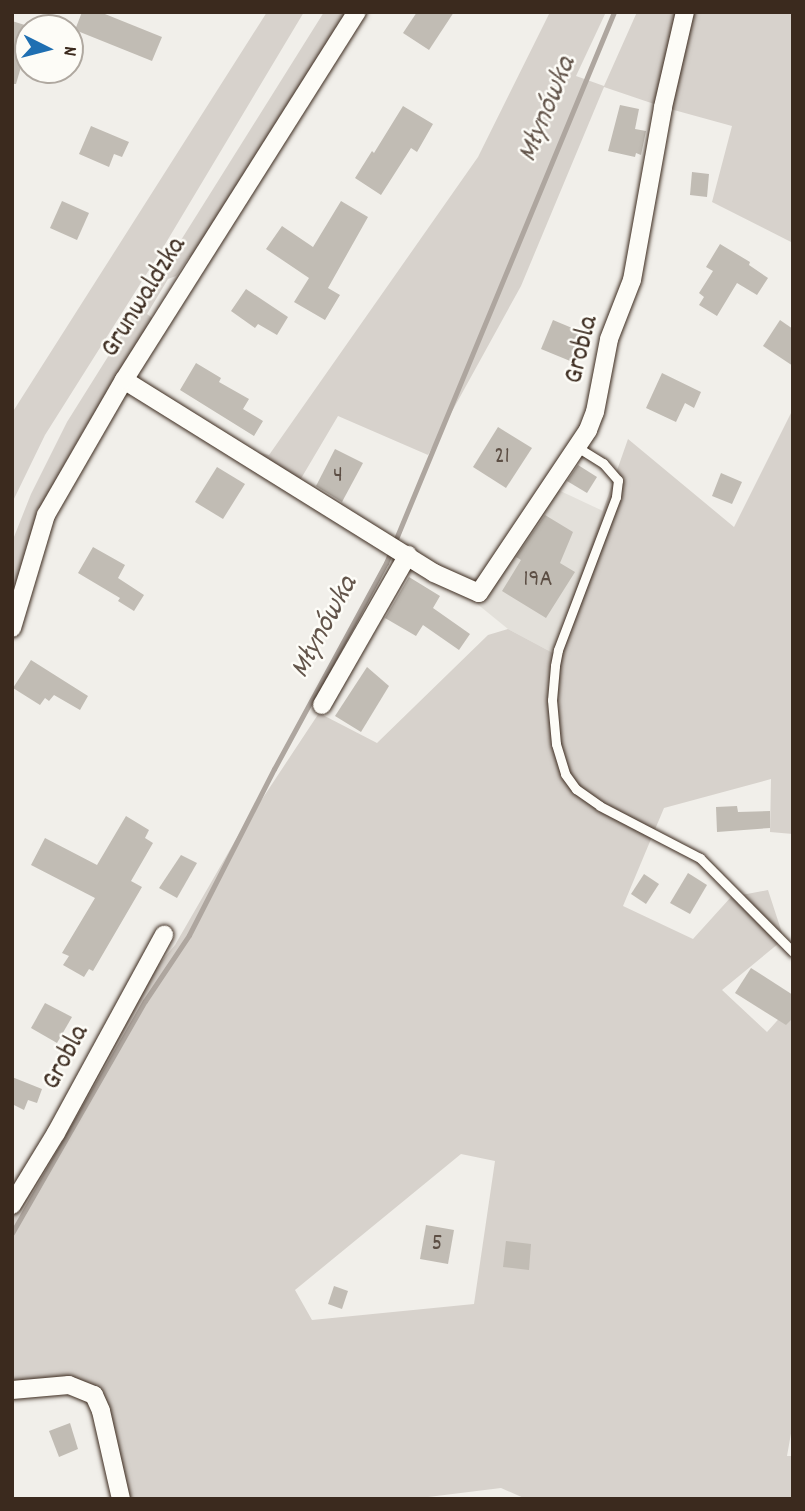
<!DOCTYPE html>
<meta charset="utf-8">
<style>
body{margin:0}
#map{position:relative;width:805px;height:1511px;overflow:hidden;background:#f1efea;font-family:Dekko,sans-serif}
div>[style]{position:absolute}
.built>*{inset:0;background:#e3e0da}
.green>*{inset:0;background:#d7d2cc}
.stream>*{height:5px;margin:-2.5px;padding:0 2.5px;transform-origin:2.5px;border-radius:2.5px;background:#aea69f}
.building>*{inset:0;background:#c1bcb4}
.roads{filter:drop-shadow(0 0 2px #3b2a1e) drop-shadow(0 0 2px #3b2a1e)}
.service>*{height:9px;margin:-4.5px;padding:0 4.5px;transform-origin:4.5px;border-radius:4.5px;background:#fdfcf7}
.minor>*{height:18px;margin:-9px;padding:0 9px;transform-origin:9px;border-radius:9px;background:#fdfcf7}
span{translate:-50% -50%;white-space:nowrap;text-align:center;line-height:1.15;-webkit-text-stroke:5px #fdfcf7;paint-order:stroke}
.number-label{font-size:24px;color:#5c4e44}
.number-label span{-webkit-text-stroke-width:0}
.street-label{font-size:28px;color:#3b2a1e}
.water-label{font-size:30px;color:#63554b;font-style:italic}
.frame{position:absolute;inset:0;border:14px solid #3b2a1e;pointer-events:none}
.north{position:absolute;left:14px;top:14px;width:70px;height:70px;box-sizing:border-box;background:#fdfcf7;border:2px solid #afa8a0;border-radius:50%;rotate:96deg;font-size:19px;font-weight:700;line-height:28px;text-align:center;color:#3b2a1e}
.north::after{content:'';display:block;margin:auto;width:24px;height:32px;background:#1f6fb2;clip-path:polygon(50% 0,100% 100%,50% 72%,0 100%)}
</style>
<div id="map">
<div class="built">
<div style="clip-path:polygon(554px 488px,603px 511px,553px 653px,508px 629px,476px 603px)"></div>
</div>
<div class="green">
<div style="clip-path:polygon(267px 12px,304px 12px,161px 251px,45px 435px,12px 503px,12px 413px)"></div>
<div style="clip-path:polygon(324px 12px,349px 12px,194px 259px,189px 257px,176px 276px,168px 279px,147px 314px,155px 320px,83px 431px,43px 503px,12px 602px,12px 542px,31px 494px,67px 422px)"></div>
<div style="clip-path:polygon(550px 12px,606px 12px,576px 76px,604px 86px,637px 12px,680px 12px,660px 106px,604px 87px,521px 286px,428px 455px,338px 416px,296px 487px,227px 445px,269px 455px,478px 157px)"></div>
<div style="clip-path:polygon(685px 12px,793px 12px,793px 243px,712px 202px,732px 126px,663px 107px)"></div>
<div style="clip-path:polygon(evenodd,793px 409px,793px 834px,770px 832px,771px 779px,664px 808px,623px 906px,693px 939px,731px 897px,768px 890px,784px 939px,722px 990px,767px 1032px,793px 1003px,793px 1422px,787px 1456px,793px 1456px,793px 1499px,526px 1499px,501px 1488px,412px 1499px,120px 1499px,94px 1395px,12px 1390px,12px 1211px,151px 974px,175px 945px,239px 834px,319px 713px,377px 743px,488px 635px,508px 629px,553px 653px,628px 439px,734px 527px,793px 409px,461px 1154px,495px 1161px,474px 1304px,312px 1320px,295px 1290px,461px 1154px)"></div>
</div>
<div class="stream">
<div style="left:12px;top:1233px;width:267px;rotate:-60.2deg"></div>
<div style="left:145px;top:1001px;width:79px;rotate:-56.3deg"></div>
<div style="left:189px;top:935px;width:186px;rotate:-62.9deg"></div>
<div style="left:274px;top:769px;width:234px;rotate:-61.5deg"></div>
<div style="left:386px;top:563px;width:596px;rotate:-67.52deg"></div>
</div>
<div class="building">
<div style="clip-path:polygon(82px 12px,100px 12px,162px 37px,152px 61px,75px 30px)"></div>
<div style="clip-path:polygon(417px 12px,454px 12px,429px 50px,403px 33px)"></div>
<div style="clip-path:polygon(12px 21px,28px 26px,28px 43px,16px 84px,12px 84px)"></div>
<div style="clip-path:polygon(620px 105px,639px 109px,635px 129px,646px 131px,641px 155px,636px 153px,635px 157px,608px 151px)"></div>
<div style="clip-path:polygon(403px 106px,433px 124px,417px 152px,411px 148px,381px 195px,355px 178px,372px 151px,374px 153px)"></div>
<div style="clip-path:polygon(91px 126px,129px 142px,122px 157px,114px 154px,109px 167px,79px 154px)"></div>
<div style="clip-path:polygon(692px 172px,709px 174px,707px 197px,690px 195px)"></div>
<div style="clip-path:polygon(62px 201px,89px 213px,77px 240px,50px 228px)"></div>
<div style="clip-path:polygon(341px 201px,368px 217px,328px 288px,340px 295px,325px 320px,294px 302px,309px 278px,266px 249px,282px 226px,313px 247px)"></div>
<div style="clip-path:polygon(720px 244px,750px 262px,749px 265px,768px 278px,757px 295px,737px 283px,717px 316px,699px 305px,704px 297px,699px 293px,713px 271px,706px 267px)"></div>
<div style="clip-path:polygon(246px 289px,288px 317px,277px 335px,258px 324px,255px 328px,231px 311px)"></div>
<div style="clip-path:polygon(553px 320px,584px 333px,575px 363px,541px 349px)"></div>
<div style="clip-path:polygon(780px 320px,793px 329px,793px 366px,763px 346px)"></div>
<div style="clip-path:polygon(196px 363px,221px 378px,219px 382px,249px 399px,243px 409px,263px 421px,254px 436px,180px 390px)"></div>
<div style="clip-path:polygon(662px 373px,701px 392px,694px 408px,685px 403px,676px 422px,646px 408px)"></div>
<div style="clip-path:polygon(498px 427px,532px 448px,506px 488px,473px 467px)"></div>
<div style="clip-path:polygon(335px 449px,363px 463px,342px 502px,316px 486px)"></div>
<div style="clip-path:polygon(578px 465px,597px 477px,587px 493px,567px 481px)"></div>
<div style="clip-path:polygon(217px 467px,245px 484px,223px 519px,195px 502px)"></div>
<div style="clip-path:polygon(721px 473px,742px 482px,732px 504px,712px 496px)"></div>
<div style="clip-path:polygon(545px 515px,573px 532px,560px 563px,575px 572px,546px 618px,502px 591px,521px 560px,516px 557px)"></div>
<div style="clip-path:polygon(93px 547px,125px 565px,118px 578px,144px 595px,134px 611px,118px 601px,120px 598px,78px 573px)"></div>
<div style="clip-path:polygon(409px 577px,440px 596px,433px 608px,470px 634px,459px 650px,423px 625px,416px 636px,385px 618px)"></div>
<div style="clip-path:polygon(31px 660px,88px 696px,80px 710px,54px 695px,49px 701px,45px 698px,40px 705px,13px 688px)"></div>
<div style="clip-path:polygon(367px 667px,389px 686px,361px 732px,335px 716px)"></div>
<div style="clip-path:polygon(737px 806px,738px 812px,770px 811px,770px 828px,717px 832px,716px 807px)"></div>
<div style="clip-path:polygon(126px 816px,149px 830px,145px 838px,153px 843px,131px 881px,142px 887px,93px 971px,89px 969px,84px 977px,63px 965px,69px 956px,62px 953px,95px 898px,31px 865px,45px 838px,97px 865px)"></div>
<div style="clip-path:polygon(181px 855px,197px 863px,177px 898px,159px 888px)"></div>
<div style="clip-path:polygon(688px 873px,707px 885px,690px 914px,670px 903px)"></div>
<div style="clip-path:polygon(644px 874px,659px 884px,646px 904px,631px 894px)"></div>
<div style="clip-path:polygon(751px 968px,793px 995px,793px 1018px,786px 1025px,735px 993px)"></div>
<div style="clip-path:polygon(45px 1003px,72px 1017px,57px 1043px,31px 1028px)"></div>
<div style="clip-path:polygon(12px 1077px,42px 1089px,37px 1103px,28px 1100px,24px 1110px,12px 1104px)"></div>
<div style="clip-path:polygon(426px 1225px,454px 1230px,448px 1264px,420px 1259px)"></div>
<div style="clip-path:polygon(506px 1241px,531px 1244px,529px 1270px,503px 1267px)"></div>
<div style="clip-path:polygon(334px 1286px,348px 1291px,342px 1309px,328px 1304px)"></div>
<div style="clip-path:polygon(70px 1423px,78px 1449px,59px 1457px,49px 1431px)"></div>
</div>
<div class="roads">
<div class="service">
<div style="left:577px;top:447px;width:31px;rotate:32deg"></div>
<div style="left:603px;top:463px;width:23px;rotate:49deg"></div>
<div style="left:618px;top:480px;width:17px;rotate:97deg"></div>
<div style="left:616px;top:497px;width:164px;rotate:110.8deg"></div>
<div style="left:558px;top:650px;width:16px;rotate:101deg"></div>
<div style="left:555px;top:666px;width:34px;rotate:95deg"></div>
<div style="left:552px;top:700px;width:44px;rotate:84.8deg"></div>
<div style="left:556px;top:744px;width:31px;rotate:73deg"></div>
<div style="left:565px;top:774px;width:19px;rotate:54deg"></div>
<div style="left:576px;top:789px;width:29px;rotate:35deg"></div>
<div style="left:600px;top:806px;width:113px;rotate:27.5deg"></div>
<div style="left:700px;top:858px;width:132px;rotate:45.3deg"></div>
</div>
<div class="minor">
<div style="left:124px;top:380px;width:365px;rotate:31.9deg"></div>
<div style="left:434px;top:573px;width:49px;rotate:24deg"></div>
<div style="left:479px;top:593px;width:196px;rotate:-56.2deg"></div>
<div style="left:588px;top:430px;width:19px;rotate:-69deg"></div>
<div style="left:595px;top:412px;width:74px;rotate:-79.1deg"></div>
<div style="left:609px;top:339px;width:63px;rotate:-68.7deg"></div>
<div style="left:632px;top:280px;width:176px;rotate:-79.8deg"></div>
<div style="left:663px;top:107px;width:98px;rotate:-77deg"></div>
<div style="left:12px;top:628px;width:118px;rotate:-73.3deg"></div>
<div style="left:46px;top:515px;width:156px;rotate:-60deg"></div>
<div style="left:124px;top:380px;width:436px;rotate:-57.7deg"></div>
<div style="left:322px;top:705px;width:173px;rotate:-60.2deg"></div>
<div style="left:12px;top:1205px;width:84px;rotate:-58.6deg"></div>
<div style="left:56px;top:1133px;width:226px;rotate:-61.4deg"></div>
<div style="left:12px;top:1390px;width:57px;rotate:-5deg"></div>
<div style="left:69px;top:1385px;width:27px;rotate:22deg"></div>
<div style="left:94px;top:1395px;width:17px;rotate:66deg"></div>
<div style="left:101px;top:1411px;width:90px;rotate:77.2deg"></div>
</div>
</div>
<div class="number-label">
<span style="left:502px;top:458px">21</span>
<span style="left:338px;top:477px">4</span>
<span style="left:538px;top:581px">19A</span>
<span style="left:437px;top:1245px">5</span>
</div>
<div class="street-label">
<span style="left:145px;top:298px;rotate:-58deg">Grunwaldzka</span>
<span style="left:583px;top:350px;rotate:-76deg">Grobla</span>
<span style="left:67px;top:1058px;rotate:-62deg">Grobla</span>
</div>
<div class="water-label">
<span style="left:549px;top:110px;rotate:-68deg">Młynówka</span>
<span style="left:326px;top:628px;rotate:-62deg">Młynówka</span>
</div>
<div class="frame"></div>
<div class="north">N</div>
</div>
